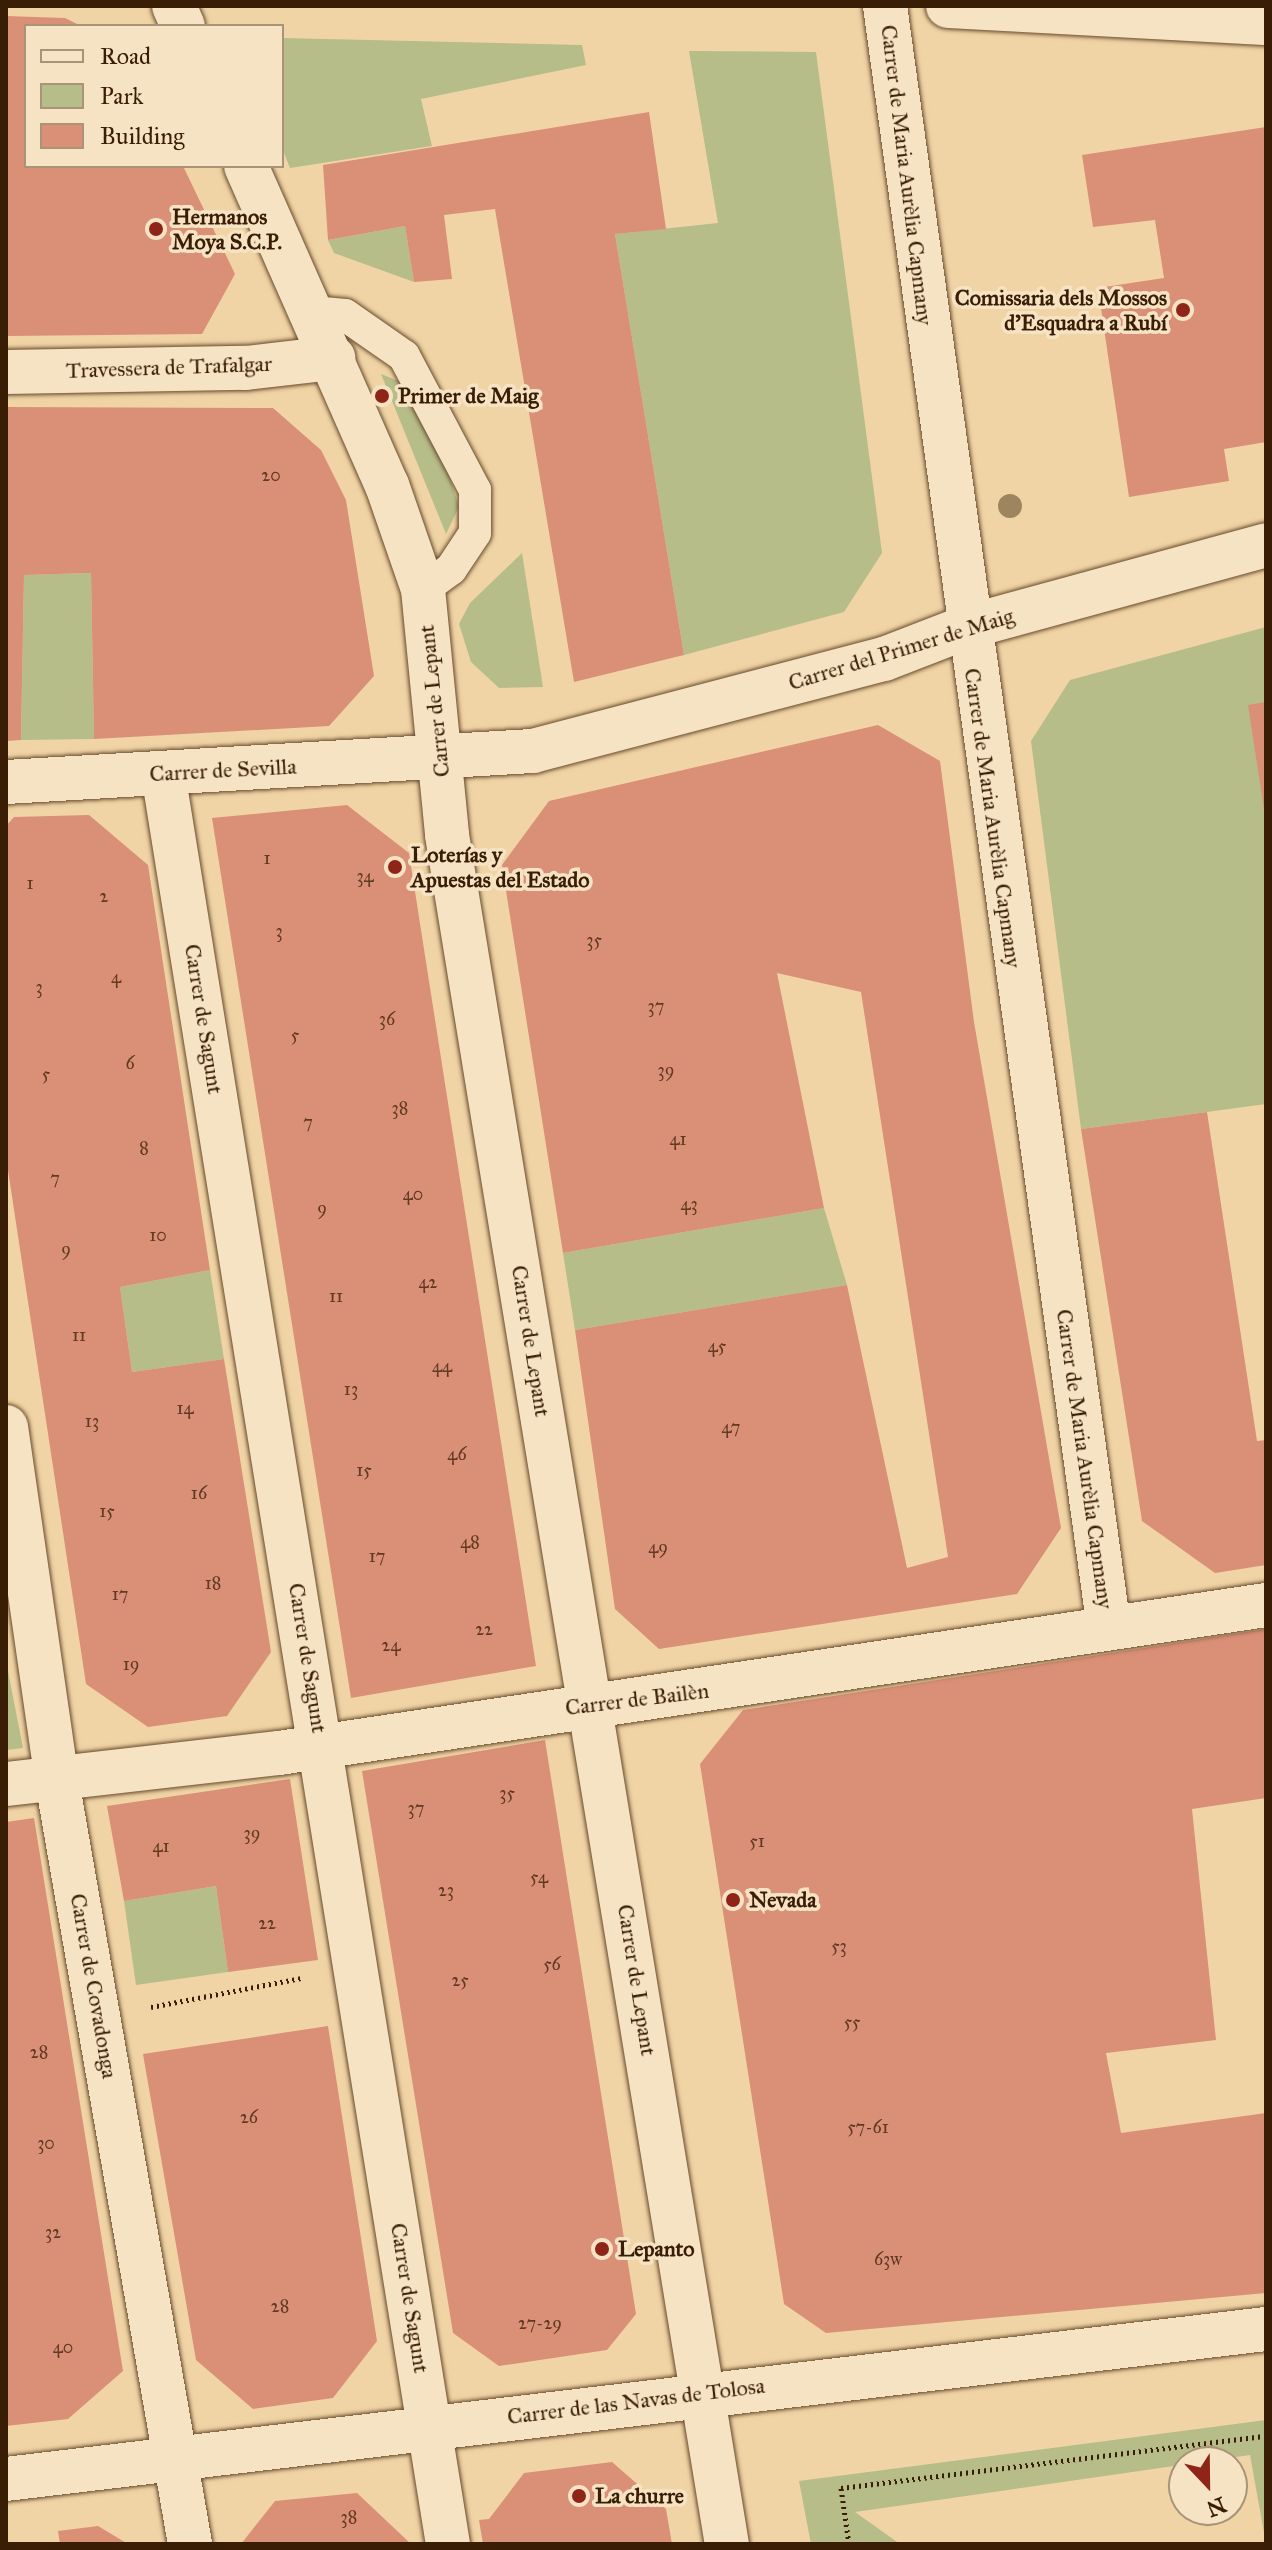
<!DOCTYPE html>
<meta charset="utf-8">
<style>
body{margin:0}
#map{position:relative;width:1272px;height:2550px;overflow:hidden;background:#f1d4a5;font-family:"IM FELL Great Primer",serif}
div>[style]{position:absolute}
.green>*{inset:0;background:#b6bd89}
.building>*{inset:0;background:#da8f77}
.path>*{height:5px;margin-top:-2.5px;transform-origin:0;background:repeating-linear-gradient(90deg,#391d04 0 2px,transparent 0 6px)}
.roads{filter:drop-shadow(0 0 2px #674b2c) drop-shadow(0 0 2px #674b2c)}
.lane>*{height:32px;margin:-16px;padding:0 16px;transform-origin:16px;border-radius:16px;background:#f6e3c4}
.street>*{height:44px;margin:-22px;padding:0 22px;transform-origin:22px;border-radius:22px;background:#f6e3c4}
.trees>*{width:24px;height:24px;margin:-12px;border-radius:50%;background:#9d855f}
.dots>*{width:22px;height:22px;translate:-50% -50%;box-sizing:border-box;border:4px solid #f6e3c4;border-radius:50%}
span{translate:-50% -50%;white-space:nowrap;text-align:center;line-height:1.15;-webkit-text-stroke:7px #f6e3c4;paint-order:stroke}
.number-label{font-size:18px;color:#613a21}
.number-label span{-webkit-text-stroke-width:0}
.street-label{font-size:22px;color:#391d04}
.poi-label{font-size:22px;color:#391d04;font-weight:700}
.left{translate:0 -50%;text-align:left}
.right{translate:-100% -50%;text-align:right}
.frame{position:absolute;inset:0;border:8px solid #391d04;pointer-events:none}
.legend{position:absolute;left:24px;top:24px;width:260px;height:144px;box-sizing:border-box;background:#f6e3c4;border:2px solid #aa9477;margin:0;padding:10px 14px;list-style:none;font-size:24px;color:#391d04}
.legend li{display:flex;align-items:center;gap:16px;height:40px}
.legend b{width:40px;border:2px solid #aa9477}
.north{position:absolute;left:1168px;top:2446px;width:80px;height:80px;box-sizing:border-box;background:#f6e3c4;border:2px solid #aa9477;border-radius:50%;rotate:158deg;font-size:22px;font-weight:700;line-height:32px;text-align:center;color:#391d04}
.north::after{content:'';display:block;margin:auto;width:28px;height:36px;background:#8f2418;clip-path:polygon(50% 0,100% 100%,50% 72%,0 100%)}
</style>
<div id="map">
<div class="green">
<div style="clip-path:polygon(282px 38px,582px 45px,586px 65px,421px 99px,432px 146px,290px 168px,282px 148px)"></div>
<div style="clip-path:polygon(689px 51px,816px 52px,882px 553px,844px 612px,684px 655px,615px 234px,718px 223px)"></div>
<div style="clip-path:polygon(405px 226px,414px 282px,334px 253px,328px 240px)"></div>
<div style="clip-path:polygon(381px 374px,401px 382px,437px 436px,459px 507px,446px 534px)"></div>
<div style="clip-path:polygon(522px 553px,543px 687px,499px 688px,471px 662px,459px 624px,470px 603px)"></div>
<div style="clip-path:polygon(91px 573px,94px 739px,21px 740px,24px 575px)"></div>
<div style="clip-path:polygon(1266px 627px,1266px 1104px,1081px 1129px,1031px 741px,1070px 680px)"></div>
<div style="clip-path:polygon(824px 1208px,847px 1285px,575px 1330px,563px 1253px)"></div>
<div style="clip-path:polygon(210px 1270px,224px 1359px,132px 1372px,120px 1287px)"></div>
<div style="clip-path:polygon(6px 1661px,23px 1748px,6px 1750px)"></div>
<div style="clip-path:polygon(216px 1886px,228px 1972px,136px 1985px,124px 1901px)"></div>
<div style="clip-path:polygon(1266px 2420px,1266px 2544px,1250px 2455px,855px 2512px,900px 2544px,811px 2544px,799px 2481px)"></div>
</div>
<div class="building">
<div style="clip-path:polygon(6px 16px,65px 18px,81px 26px,26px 26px,26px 166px,183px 166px,235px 274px,202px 334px,6px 336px)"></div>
<div style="clip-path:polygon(649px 112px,666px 229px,615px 234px,684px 655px,574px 682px,495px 209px,444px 215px,452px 279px,414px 282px,405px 226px,328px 240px,323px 165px)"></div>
<div style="clip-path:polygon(1266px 127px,1266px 442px,1224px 449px,1229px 481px,1129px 497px,1098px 288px,1164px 278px,1155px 220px,1093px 227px,1082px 155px)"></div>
<div style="clip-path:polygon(6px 407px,273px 408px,321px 450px,346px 500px,374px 676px,329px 726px,94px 739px,91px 573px,24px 575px,21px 740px,6px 741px)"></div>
<div style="clip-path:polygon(1266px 702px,1266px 809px,1264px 809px,1248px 705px)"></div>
<div style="clip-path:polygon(878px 725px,940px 761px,974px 1022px,1061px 1528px,1017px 1594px,659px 1649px,615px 1609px,575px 1330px,847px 1285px,907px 1568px,948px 1557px,861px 992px,777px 973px,824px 1208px,563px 1253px,502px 865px,549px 801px)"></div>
<div style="clip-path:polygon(347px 805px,409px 853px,536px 1666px,351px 1698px,212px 818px)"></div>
<div style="clip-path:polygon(89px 815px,148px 865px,210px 1270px,120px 1287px,132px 1372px,224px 1359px,271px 1652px,227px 1716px,148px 1727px,86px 1684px,6px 1157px,6px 826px,14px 817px)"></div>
<div style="clip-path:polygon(1207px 1112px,1257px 1441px,1266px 1440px,1266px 1565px,1215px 1573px,1142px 1521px,1081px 1129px)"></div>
<div style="clip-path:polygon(1266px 1629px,1266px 1798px,1192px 1809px,1216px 2040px,1106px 2053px,1121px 2133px,1266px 2113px,1266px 2293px,826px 2333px,784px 2304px,700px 1764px,743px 1710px)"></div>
<div style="clip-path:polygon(545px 1740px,636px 2314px,607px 2350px,499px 2366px,453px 2333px,362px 1771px)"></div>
<div style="clip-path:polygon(290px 1779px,318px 1960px,228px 1972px,216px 1886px,124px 1901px,107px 1806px)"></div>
<div style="clip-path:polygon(34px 1818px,123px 2371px,68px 2419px,6px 2426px,6px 1822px)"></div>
<div style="clip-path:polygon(328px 2026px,377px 2341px,333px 2398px,253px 2409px,196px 2360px,143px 2054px)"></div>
<div style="clip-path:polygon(612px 2462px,666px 2509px,672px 2544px,483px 2544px,479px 2520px,489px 2519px,524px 2473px)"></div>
<div style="clip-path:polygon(357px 2493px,411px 2544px,241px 2544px,275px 2501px)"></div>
<div style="clip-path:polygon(98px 2526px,128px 2544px,60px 2544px,58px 2531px)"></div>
</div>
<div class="path">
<div style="left:151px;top:2007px;width:154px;rotate:-10.9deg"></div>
<div style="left:849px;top:2544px;width:57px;rotate:-98.1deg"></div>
<div style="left:841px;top:2488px;width:428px;rotate:-7deg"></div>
</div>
<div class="roads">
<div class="lane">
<div style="left:312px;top:312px;width:33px;rotate:5deg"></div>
<div style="left:345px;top:315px;width:72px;rotate:34.8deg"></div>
<div style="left:404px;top:356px;width:152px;rotate:62.1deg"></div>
<div style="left:475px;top:490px;width:43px;rotate:90deg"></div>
<div style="left:475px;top:533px;width:43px;rotate:123.7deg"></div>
<div style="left:451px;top:569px;width:34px;rotate:144deg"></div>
</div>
<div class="street">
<div style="left:174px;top:6px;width:22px;rotate:66deg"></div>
<div style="left:885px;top:6px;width:1637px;rotate:82.14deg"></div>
<div style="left:948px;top:6px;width:318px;rotate:3.1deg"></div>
<div style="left:246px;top:166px;width:349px;rotate:66.2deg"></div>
<div style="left:387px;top:485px;width:110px;rotate:70.9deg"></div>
<div style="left:423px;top:589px;width:247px;rotate:84.4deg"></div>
<div style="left:447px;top:835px;width:1732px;rotate:80.7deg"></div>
<div style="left:6px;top:372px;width:240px;rotate:-1deg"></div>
<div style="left:246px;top:368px;width:88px;rotate:-6.6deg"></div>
<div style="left:163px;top:773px;width:1794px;rotate:80.86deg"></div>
<div style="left:6px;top:782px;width:528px;rotate:-3.37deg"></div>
<div style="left:533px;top:751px;width:363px;rotate:-14.7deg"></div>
<div style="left:884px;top:659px;width:89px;rotate:-21.1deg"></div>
<div style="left:967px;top:627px;width:310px;rotate:-15.3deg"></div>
<div style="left:6px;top:1427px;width:358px;rotate:81.8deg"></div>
<div style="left:57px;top:1781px;width:775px;rotate:80.11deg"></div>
<div style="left:6px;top:1784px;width:275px;rotate:-6.5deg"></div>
<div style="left:279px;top:1753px;width:998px;rotate:-8.53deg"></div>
<div style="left:6px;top:2479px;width:1269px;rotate:-6.79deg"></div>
</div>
</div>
<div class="trees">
<div style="left:1010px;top:506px"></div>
</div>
<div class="dots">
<div style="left:156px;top:229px;background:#8f2418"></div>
<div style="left:1183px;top:310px;background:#8f2418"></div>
<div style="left:382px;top:396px;background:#8f2418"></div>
<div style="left:395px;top:867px;background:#8f2418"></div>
<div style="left:733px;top:1900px;background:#8f2418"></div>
<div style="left:602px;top:2249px;background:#8f2418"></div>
<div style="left:579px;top:2496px;background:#8f2418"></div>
</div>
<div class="number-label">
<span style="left:271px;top:475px">20</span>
<span style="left:267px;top:858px">1</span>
<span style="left:365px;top:876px">34</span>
<span style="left:30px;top:883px">1</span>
<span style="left:104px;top:896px">2</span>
<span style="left:279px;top:931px">3</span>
<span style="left:594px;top:940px">35</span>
<span style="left:116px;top:977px">4</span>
<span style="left:39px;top:987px">3</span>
<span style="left:656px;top:1006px">37</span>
<span style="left:387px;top:1019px">36</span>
<span style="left:295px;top:1035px">5</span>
<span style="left:130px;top:1063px">6</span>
<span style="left:666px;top:1070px">39</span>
<span style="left:46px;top:1074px">5</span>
<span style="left:400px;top:1108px">38</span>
<span style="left:308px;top:1122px">7</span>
<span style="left:678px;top:1139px">41</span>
<span style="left:144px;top:1148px">8</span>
<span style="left:55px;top:1178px">7</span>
<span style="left:413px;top:1194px">40</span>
<span style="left:689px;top:1204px">43</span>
<span style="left:322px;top:1208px">9</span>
<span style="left:158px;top:1235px">10</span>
<span style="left:66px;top:1249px">9</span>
<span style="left:428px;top:1282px">42</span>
<span style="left:336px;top:1296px">11</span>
<span style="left:79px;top:1335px">11</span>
<span style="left:717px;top:1346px">45</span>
<span style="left:442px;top:1366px">44</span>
<span style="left:351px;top:1389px">13</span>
<span style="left:185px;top:1408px">14</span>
<span style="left:92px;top:1421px">13</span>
<span style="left:731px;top:1427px">47</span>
<span style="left:457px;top:1454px">46</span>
<span style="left:364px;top:1470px">15</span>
<span style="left:199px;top:1493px">16</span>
<span style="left:107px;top:1511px">15</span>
<span style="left:470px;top:1542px">48</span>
<span style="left:658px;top:1547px">49</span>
<span style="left:377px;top:1556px">17</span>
<span style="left:213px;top:1583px">18</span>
<span style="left:120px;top:1594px">17</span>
<span style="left:484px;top:1629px">22</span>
<span style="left:391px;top:1645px">24</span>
<span style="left:131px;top:1664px">19</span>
<span style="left:507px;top:1793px">35</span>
<span style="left:416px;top:1808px">37</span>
<span style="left:252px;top:1833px">39</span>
<span style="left:757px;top:1841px">51</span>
<span style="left:161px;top:1846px">41</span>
<span style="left:539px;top:1877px">54</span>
<span style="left:446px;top:1890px">23</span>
<span style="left:267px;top:1923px">22</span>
<span style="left:839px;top:1946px">53</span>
<span style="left:552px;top:1964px">56</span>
<span style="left:460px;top:1980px">25</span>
<span style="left:852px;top:2022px">55</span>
<span style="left:39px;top:2052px">28</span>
<span style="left:249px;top:2117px">26</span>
<span style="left:868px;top:2127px">57-61</span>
<span style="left:46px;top:2143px">30</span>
<span style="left:53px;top:2232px">32</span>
<span style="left:888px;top:2259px">63w</span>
<span style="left:280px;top:2306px">28</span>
<span style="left:540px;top:2323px">27-29</span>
<span style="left:63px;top:2347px">40</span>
<span style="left:349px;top:2517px">38</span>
</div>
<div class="street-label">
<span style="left:907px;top:175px;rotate:83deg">Carrer de Maria Aurèlia Capmany</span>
<span style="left:169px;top:367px;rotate:-2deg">Travessera de Trafalgar</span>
<span style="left:901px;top:649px;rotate:-17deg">Carrer del Primer de Maig</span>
<span style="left:434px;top:701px;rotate:-96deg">Carrer de Lepant</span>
<span style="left:223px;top:770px;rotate:-3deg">Carrer de Sevilla</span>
<span style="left:993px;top:818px;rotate:82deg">Carrer de Maria Aurèlia Capmany</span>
<span style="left:204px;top:1019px;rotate:81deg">Carrer de Sagunt</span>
<span style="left:531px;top:1341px;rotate:81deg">Carrer de Lepant</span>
<span style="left:1085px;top:1459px;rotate:82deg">Carrer de Maria Aurèlia Capmany</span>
<span style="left:308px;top:1658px;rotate:81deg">Carrer de Sagunt</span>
<span style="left:637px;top:1699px;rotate:-7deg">Carrer de Bailèn</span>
<span style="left:637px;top:1980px;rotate:81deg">Carrer de Lepant</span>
<span style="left:94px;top:1986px;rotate:80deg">Carrer de Covadonga</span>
<span style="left:410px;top:2298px;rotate:81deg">Carrer de Sagunt</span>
<span style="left:636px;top:2401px;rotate:-7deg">Carrer de las Navas de Tolosa</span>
</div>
<div class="poi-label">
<span class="left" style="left:172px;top:229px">Hermanos<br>Moya S.C.P.</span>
<span class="right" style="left:1167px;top:310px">Comissaria dels Mossos<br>d'Esquadra a Rubí</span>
<span class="left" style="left:398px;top:396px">Primer de Maig</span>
<span class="left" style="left:411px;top:867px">Loterías y<br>Apuestas del Estado</span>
<span class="left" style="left:749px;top:1900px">Nevada</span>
<span class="left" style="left:618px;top:2249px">Lepanto</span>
<span class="left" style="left:595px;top:2496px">La churre</span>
</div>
<div class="frame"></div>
<ul class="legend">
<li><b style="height:10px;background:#f6e3c4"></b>Road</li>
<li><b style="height:22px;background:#b6bd89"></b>Park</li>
<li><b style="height:22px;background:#da8f77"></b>Building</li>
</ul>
<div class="north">N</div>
</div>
